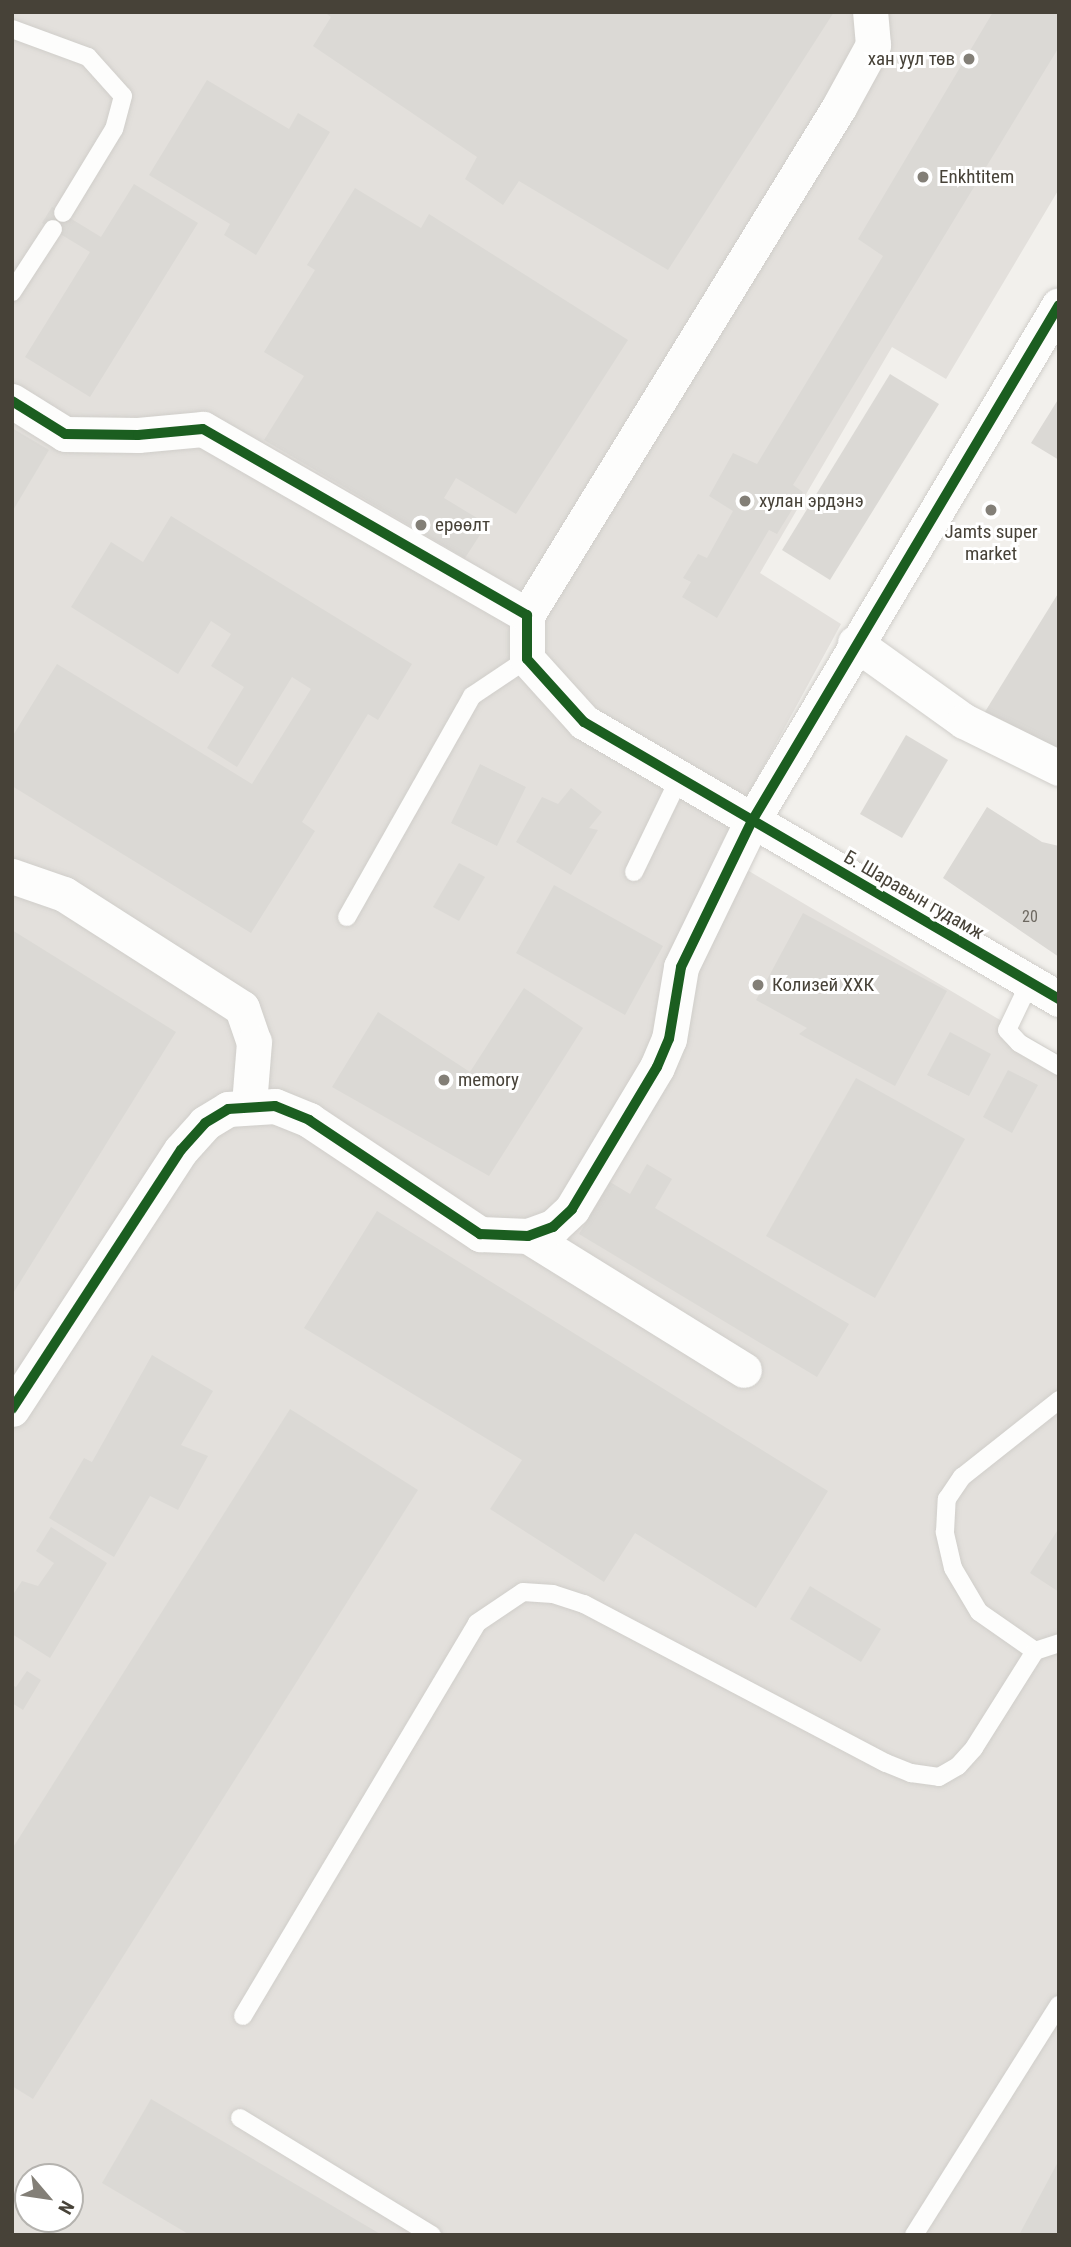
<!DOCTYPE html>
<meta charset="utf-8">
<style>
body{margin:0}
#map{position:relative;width:1071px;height:2247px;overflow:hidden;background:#f2f0ec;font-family:"Roboto Condensed",sans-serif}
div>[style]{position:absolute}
.industrial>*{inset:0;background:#e3e0dc}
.building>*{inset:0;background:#dbd9d5}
.roads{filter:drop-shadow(0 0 2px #d0ceca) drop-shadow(0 0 2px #d0ceca)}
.lane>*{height:18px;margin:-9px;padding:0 9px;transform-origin:9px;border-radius:9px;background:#fdfdfc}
.street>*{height:35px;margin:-17.5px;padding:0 17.5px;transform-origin:17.5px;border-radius:17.5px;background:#fdfdfc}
.cycleway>*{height:10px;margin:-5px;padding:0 5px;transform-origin:5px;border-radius:5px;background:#1b5e20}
.dots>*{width:19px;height:19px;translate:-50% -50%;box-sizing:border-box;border:4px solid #fff;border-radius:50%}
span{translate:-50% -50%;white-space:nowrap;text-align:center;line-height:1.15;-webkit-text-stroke:6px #fff;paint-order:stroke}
.number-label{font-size:16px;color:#6d6860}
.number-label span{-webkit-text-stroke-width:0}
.poi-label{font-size:19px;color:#474238}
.right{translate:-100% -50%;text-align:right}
.left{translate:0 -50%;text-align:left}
.street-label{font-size:19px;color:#474238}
.frame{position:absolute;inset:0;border:14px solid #474238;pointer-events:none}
.north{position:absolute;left:14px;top:2163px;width:70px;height:70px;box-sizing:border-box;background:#fff;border:2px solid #b5b3af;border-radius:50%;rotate:119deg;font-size:19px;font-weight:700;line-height:28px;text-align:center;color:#474238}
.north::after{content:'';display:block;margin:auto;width:24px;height:32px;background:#837f77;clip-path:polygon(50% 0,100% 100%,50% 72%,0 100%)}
</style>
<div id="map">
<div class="industrial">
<div style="clip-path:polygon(evenodd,12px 12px,1059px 12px,1059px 189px,946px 379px,892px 347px,760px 573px,841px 624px,717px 852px,1059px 1055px,1059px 2235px,12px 2235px,12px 12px,28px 2177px,70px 2177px,70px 2219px,28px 2219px,28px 2177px)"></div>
</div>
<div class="building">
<div style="clip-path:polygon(324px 12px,834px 12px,668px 270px,519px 181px,503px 205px,465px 179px,477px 157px,313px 46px,331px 17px)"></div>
<div style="clip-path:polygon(993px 12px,1059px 12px,1059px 47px,793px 485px,803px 492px,777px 534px,769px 530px,717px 618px,682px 597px,691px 582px,683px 578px,698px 554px,707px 558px,733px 511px,709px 496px,733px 453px,757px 464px,883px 256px,858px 239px)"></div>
<div style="clip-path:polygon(207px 80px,289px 129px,298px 113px,330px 132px,256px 255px,224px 235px,230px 224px,149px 175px)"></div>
<div style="clip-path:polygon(134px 184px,198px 223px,90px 397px,25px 357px,90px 252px,42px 223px,52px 207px,101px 237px)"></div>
<div style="clip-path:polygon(355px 188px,421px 228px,429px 214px,628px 340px,516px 514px,456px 478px,444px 498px,487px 524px,465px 558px,264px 440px,304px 376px,264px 352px,315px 270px,307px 265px)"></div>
<div style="clip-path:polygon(890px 374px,939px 404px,830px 580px,782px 550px)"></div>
<div style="clip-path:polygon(1059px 398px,1059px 460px,1031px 443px)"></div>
<div style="clip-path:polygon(12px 428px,49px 450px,12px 512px)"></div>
<div style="clip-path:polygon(171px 516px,412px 664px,378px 720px,368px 714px,302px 822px,315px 831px,251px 933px,12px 786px,12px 737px,57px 664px,252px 784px,311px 689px,292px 677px,237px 767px,207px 748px,244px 687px,211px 666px,231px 634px,211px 621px,178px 674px,71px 607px,111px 542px,143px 562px)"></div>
<div style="clip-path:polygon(1059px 592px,1059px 747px,1052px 758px,983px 715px)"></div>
<div style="clip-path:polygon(906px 735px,948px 760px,902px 838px,860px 814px)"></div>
<div style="clip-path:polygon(480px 764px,526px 787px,497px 846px,451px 823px)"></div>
<div style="clip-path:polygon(571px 788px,602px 812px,589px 828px,598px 830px,571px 875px,516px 842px,542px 797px,558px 804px)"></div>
<div style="clip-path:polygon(987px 807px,1042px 842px,1059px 846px,1059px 957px,943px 878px)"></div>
<div style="clip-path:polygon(459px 863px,485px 877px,459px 921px,433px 907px)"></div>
<div style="clip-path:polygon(554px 885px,663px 946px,625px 1015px,516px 953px)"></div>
<div style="clip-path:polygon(803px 913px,947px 991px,895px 1086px,799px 1034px,807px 1028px,756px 1000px)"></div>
<div style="clip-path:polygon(12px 930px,176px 1032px,12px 1295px)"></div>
<div style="clip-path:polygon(524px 988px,583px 1028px,489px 1176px,332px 1087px,378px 1012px,470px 1072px)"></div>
<div style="clip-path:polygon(950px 1032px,991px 1054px,969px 1096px,927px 1075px)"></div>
<div style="clip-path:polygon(1008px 1070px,1038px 1085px,1012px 1133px,983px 1117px)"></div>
<div style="clip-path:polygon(856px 1078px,965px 1139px,875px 1298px,766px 1236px)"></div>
<div style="clip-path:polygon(647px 1164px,672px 1179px,655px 1208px,849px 1324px,817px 1377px,579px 1234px,610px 1182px,630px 1194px)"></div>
<div style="clip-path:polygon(377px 1211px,828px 1491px,756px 1608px,635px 1533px,604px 1582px,490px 1509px,522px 1460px,304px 1328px)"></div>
<div style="clip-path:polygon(152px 1355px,213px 1391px,181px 1445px,208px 1456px,178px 1510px,150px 1496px,114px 1557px,49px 1518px,84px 1458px,92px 1462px)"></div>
<div style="clip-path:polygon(290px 1409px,418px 1490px,33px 2099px,12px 2086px,12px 1849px)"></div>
<div style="clip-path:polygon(51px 1527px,107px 1563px,50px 1658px,12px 1634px,12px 1596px,22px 1581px,38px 1586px,54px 1563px,36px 1551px)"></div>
<div style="clip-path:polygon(1059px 1528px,1059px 1592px,1030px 1573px)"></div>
<div style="clip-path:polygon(810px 1586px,881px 1629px,861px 1662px,790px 1619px)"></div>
<div style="clip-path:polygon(27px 1671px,41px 1680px,23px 1710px,12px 1703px,12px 1685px,16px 1687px)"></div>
<div style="clip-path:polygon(151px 2099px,382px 2235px,190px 2235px,102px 2183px)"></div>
<div style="clip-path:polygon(1059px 2160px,1059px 2235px,1019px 2235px)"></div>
</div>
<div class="roads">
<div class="lane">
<div style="left:12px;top:29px;width:81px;rotate:20.2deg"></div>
<div style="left:88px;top:57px;width:52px;rotate:48.1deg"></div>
<div style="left:123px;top:96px;width:34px;rotate:105deg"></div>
<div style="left:114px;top:129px;width:98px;rotate:121.3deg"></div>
<div style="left:12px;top:292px;width:75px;rotate:-56.9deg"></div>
<div style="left:634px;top:872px;width:101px;rotate:-64.2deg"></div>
<div style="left:347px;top:917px;width:254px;rotate:-60.5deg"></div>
<div style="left:472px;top:696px;width:66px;rotate:-33.9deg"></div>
<div style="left:1030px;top:982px;width:53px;rotate:115.6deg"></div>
<div style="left:1007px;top:1030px;width:18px;rotate:47deg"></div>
<div style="left:1019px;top:1043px;width:46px;rotate:29.9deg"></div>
<div style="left:1035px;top:1651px;width:68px;rotate:-145.1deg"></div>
<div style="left:979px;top:1612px;width:51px;rotate:-120.6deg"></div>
<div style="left:953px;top:1568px;width:37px;rotate:-103deg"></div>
<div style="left:945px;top:1532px;width:33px;rotate:-87deg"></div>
<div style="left:947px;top:1499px;width:27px;rotate:-56deg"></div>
<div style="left:962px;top:1477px;width:124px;rotate:-38.4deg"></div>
<div style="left:243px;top:2016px;width:457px;rotate:-59.2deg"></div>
<div style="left:477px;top:1623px;width:55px;rotate:-34deg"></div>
<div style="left:523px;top:1592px;width:30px;rotate:4deg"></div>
<div style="left:553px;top:1594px;width:33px;rotate:18deg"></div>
<div style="left:584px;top:1604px;width:341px;rotate:27.8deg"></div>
<div style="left:886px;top:1763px;width:27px;rotate:22deg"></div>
<div style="left:911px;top:1773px;width:28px;rotate:8deg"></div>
<div style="left:939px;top:1777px;width:22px;rotate:-30deg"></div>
<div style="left:958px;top:1766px;width:24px;rotate:-48deg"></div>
<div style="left:974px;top:1748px;width:115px;rotate:-57.8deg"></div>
<div style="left:1035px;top:1651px;width:25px;rotate:-18deg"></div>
<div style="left:240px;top:2118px;width:225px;rotate:31.4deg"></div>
<div style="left:914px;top:2235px;width:272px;rotate:-57.8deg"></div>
</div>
<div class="street">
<div style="left:12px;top:401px;width:62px;rotate:31.9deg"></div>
<div style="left:65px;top:434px;width:73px;rotate:0.8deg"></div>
<div style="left:138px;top:435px;width:65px;rotate:-5.3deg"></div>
<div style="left:203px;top:429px;width:374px;rotate:29.9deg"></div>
<div style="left:527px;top:615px;width:44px;rotate:90deg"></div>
<div style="left:527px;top:659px;width:85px;rotate:47.9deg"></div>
<div style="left:584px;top:722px;width:550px;rotate:30.25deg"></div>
<div style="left:527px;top:615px;width:596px;rotate:-58.44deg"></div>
<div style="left:839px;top:107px;width:71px;rotate:-61.3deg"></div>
<div style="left:873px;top:45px;width:33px;rotate:-95deg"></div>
<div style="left:855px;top:643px;width:134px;rotate:35.6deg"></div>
<div style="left:964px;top:721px;width:106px;rotate:26.3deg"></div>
<div style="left:12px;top:876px;width:55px;rotate:19.1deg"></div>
<div style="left:64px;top:894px;width:211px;rotate:32.6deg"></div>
<div style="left:242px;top:1008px;width:36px;rotate:71deg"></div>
<div style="left:254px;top:1042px;width:62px;rotate:94.6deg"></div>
<div style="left:528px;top:1236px;width:254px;rotate:31.8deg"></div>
<div style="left:12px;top:1409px;width:309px;rotate:-56.9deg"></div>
<div style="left:181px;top:1150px;width:36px;rotate:-48deg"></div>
<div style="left:205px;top:1123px;width:27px;rotate:-31deg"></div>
<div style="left:228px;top:1109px;width:47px;rotate:-3.7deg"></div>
<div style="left:275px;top:1106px;width:37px;rotate:22deg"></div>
<div style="left:309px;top:1120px;width:206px;rotate:33.7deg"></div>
<div style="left:480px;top:1234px;width:48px;rotate:2.4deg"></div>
<div style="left:528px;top:1236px;width:27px;rotate:-20deg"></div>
<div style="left:553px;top:1227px;width:26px;rotate:-43deg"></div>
<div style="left:572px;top:1209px;width:165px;rotate:-59.1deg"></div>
<div style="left:657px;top:1067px;width:30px;rotate:-67deg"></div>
<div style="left:669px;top:1039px;width:73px;rotate:-80.5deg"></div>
<div style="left:681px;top:967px;width:162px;rotate:-64.1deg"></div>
<div style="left:752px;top:821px;width:600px;rotate:-59.25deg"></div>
</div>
</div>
<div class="cycleway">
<div style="left:12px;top:401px;width:62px;rotate:31.9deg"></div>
<div style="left:65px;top:434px;width:73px;rotate:0.8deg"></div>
<div style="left:138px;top:435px;width:65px;rotate:-5.3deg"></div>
<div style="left:203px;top:429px;width:374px;rotate:29.9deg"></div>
<div style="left:527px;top:615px;width:44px;rotate:90deg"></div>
<div style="left:527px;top:659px;width:85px;rotate:47.9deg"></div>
<div style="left:584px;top:722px;width:550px;rotate:30.25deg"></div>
<div style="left:12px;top:1409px;width:309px;rotate:-56.9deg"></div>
<div style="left:181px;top:1150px;width:36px;rotate:-48deg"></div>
<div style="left:205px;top:1123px;width:27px;rotate:-31deg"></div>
<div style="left:228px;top:1109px;width:47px;rotate:-3.7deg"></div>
<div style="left:275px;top:1106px;width:37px;rotate:22deg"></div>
<div style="left:309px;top:1120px;width:206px;rotate:33.7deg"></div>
<div style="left:480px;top:1234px;width:48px;rotate:2.4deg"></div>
<div style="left:528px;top:1236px;width:27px;rotate:-20deg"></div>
<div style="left:553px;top:1227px;width:26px;rotate:-43deg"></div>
<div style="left:572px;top:1209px;width:165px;rotate:-59.1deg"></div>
<div style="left:657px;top:1067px;width:30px;rotate:-67deg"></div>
<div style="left:669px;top:1039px;width:73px;rotate:-80.5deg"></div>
<div style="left:681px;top:967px;width:162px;rotate:-64.1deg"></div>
<div style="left:752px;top:821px;width:600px;rotate:-59.25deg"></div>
</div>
<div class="dots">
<div style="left:969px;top:59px;background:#837f77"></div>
<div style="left:923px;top:177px;background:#837f77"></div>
<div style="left:745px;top:501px;background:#837f77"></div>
<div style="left:991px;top:510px;background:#837f77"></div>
<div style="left:421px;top:525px;background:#837f77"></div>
<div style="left:758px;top:985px;background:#837f77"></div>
<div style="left:444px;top:1080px;background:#837f77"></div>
</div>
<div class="number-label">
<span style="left:1030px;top:917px">20</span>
</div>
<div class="poi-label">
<span class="right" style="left:955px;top:59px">хан уул төв</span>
<span class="left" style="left:939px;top:177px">Enkhtitem</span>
<span class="left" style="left:759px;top:501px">хулан эрдэнэ</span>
<span class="left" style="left:435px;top:525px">ерөөлт</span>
<span style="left:991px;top:543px">Jamts super<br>market</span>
<span class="left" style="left:772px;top:985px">Колизей ХХК</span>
<span class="left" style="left:458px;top:1080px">memory</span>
</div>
<div class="street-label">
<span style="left:914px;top:895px;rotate:30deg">Б. Шаравын гудамж</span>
</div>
<div class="frame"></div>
<div class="north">N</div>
</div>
